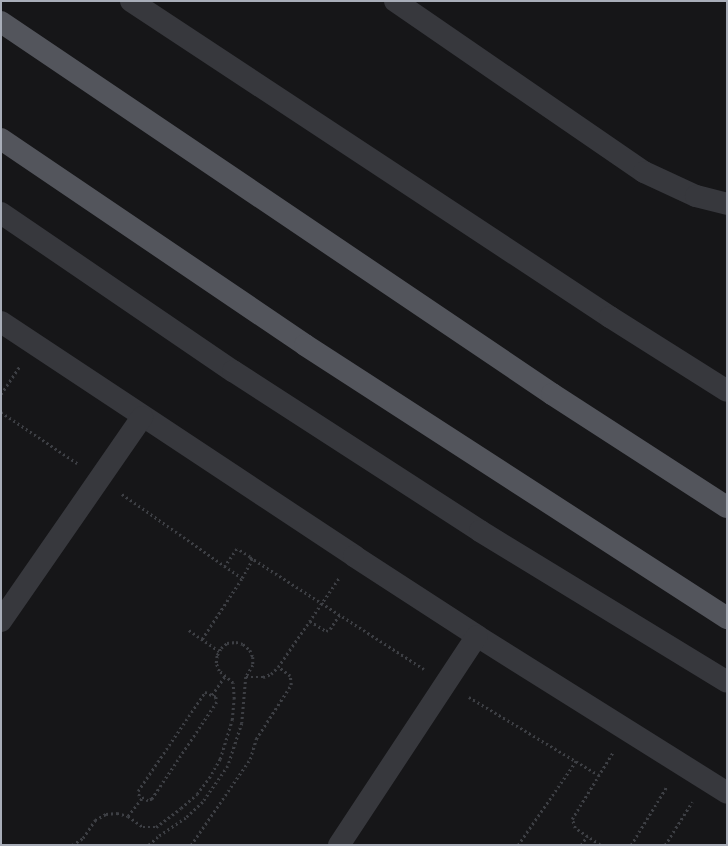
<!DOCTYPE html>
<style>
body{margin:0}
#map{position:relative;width:728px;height:846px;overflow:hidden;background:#161618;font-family:Overpass,sans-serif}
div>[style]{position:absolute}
.path>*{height:2.5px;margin-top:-1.25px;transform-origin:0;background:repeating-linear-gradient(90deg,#3d3f44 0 2px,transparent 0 5px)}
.minor>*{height:22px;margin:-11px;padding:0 11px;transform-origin:11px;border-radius:11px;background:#37383d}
.major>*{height:22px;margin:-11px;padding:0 11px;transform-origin:11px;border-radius:11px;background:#53555c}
span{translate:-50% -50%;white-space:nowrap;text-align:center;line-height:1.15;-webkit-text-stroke:3.5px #111113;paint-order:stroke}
.frame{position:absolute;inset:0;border:2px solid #a8adb8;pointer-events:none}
</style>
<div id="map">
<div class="path">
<div style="left:1px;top:394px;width:34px;rotate:-56deg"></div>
<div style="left:1px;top:412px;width:92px;rotate:33.9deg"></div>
<div style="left:122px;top:494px;width:146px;rotate:35deg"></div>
<div style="left:250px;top:557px;width:207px;rotate:32.8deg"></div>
<div style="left:310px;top:621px;width:19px;rotate:32deg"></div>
<div style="left:326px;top:631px;width:4px;rotate:-27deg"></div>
<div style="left:330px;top:629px;width:17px;rotate:-57deg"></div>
<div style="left:189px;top:630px;width:37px;rotate:35deg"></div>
<div style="left:202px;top:639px;width:73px;rotate:-56.7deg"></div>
<div style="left:242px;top:578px;width:21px;rotate:-61deg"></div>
<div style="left:252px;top:560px;width:4px;rotate:-124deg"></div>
<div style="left:250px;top:557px;width:15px;rotate:-148deg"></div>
<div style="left:237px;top:549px;width:21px;rotate:125deg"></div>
<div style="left:246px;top:677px;width:17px"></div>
<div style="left:263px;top:677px;width:9px;rotate:-21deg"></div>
<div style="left:271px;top:674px;width:10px;rotate:-45deg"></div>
<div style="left:278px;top:667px;width:108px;rotate:-55.6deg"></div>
<div style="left:205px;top:692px;width:12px;rotate:24deg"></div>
<div style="left:216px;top:697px;width:5px;rotate:79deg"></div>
<div style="left:217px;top:702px;width:117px;rotate:123.8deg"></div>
<div style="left:152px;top:799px;width:4px;rotate:153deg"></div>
<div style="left:148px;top:801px;width:10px;rotate:-151deg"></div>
<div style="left:139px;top:796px;width:5px;rotate:-101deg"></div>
<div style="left:138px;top:791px;width:120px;rotate:-55.9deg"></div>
<div style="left:212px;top:695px;width:23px;rotate:-56deg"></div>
<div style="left:469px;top:697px;width:152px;rotate:31deg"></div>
<div style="left:128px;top:816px;width:23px;rotate:-52deg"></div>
<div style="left:72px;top:845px;width:13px;rotate:-32deg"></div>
<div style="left:83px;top:838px;width:22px;rotate:-56deg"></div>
<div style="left:95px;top:820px;width:13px;rotate:-29deg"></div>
<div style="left:106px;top:814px;width:11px;rotate:-5deg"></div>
<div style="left:117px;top:813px;width:11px;rotate:15deg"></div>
<div style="left:128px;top:816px;width:19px;rotate:36deg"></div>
<div style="left:143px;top:827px;width:13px"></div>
<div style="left:156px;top:827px;width:31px;rotate:-37deg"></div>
<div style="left:181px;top:808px;width:21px;rotate:-41deg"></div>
<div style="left:197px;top:794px;width:20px;rotate:-53deg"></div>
<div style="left:209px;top:778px;width:22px;rotate:-60deg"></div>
<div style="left:220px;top:759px;width:41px;rotate:-72.9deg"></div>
<div style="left:232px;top:720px;width:21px;rotate:-85deg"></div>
<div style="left:234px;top:699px;width:16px;rotate:-94deg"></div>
<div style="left:233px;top:683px;width:18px;rotate:-139deg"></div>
<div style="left:219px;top:671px;width:9px;rotate:-111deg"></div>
<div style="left:216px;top:663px;width:8px;rotate:-83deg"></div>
<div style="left:217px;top:655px;width:8px;rotate:-60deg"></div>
<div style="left:221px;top:648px;width:8px;rotate:-40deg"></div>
<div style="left:227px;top:643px;width:9px;rotate:-6deg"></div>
<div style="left:236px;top:642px;width:7px;rotate:16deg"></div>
<div style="left:243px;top:644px;width:9px;rotate:41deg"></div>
<div style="left:250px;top:650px;width:8px;rotate:67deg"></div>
<div style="left:253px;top:657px;width:8px;rotate:90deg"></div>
<div style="left:253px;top:665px;width:14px;rotate:120deg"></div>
<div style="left:246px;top:677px;width:46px;rotate:95deg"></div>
<div style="left:242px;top:723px;width:45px;rotate:108deg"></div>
<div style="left:228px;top:766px;width:44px;rotate:124.8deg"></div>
<div style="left:203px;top:802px;width:23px;rotate:137deg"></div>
<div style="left:186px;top:818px;width:34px;rotate:146deg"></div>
<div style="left:158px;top:837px;width:12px;rotate:138deg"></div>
<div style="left:191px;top:845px;width:104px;rotate:-55.5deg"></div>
<div style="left:250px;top:759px;width:21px;rotate:-73deg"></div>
<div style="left:256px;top:739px;width:64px;rotate:-57.1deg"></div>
<div style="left:291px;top:685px;width:9px;rotate:-96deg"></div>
<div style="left:290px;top:676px;width:15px;rotate:-143deg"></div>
<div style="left:518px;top:845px;width:102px;rotate:-55.4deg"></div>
<div style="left:581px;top:845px;width:11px;rotate:-56deg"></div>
<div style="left:600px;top:845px;width:30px;rotate:-146deg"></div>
<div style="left:575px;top:828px;width:9px;rotate:-108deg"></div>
<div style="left:572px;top:819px;width:79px;rotate:-58.5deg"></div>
<div style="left:631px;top:845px;width:69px;rotate:-58.6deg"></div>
<div style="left:665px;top:845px;width:51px;rotate:-57.9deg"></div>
</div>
<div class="minor">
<div style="left:131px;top:1px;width:574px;rotate:33.41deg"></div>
<div style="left:610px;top:317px;width:138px;rotate:32.3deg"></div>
<div style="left:395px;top:1px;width:302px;rotate:34.5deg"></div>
<div style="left:644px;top:172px;width:57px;rotate:24.8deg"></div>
<div style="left:696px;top:196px;width:32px;rotate:14deg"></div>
<div style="left:1px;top:213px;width:281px;rotate:34.3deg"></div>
<div style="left:233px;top:371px;width:294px;rotate:32.9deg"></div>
<div style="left:480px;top:531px;width:289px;rotate:31.4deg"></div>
<div style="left:1px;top:322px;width:424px;rotate:33.5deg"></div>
<div style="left:354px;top:556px;width:147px;rotate:33deg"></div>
<div style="left:477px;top:636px;width:295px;rotate:32.1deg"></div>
<div style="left:1px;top:621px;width:248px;rotate:-55.3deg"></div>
<div style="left:339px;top:845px;width:250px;rotate:-56.6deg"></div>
</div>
<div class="major">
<div style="left:1px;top:22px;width:665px;rotate:34.02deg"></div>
<div style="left:552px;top:394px;width:208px;rotate:32.9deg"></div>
<div style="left:1px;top:139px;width:367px;rotate:34.1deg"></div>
<div style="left:305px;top:345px;width:503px;rotate:32.9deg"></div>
</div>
<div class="frame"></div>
</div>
